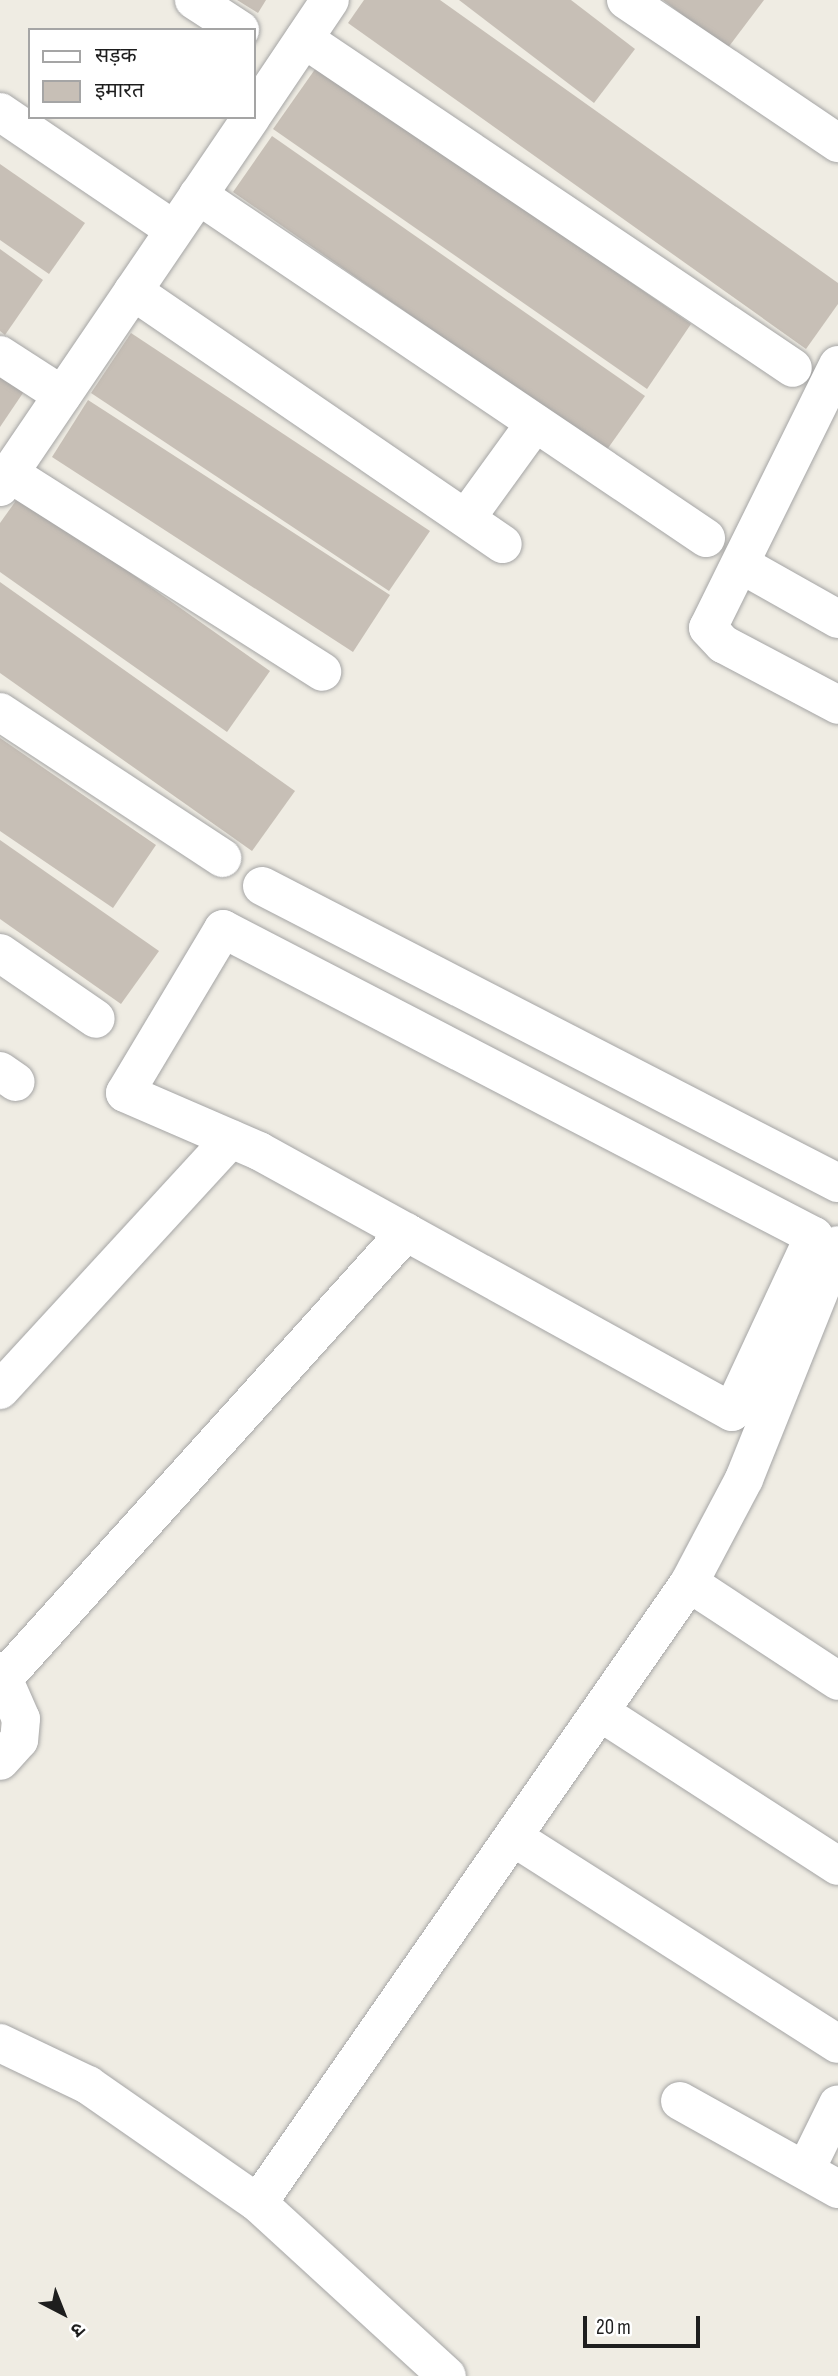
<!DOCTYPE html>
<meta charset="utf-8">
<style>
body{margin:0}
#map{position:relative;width:838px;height:2376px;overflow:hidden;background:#efece3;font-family:"Sofia Sans Condensed","Noto Sans Devanagari",sans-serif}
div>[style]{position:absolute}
.building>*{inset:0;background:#c7bfb6}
.roads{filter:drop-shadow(0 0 2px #a5a5a5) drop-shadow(0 0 2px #a5a5a5)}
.street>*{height:38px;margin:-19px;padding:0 19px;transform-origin:19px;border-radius:19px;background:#fff}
span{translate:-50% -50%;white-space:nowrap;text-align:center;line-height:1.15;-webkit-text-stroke:6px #fff;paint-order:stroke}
.legend{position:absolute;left:28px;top:28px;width:228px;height:91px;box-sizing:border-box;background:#fff;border:2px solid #a5a5a5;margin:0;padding:9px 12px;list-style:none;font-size:21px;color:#1e1e1e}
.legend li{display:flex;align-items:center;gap:14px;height:35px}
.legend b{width:35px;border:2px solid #a5a5a5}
.north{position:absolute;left:28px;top:2278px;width:70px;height:70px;-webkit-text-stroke:5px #fff;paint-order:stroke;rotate:138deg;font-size:19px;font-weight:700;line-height:28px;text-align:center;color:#1e1e1e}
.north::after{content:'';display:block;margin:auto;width:24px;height:32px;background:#1e1e1e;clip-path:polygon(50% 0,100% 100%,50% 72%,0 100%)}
.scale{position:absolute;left:583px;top:2316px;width:117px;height:32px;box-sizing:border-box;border:4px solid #1e1e1e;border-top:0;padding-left:9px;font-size:21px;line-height:24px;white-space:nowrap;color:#1e1e1e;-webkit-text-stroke:5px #fff;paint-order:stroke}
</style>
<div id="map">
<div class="building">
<div style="clip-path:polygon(237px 0,266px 0,258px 13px)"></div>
<div style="clip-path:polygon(364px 0,440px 0,838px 283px,838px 304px,806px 349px,348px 23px)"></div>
<div style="clip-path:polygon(459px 0,571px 0,635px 49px,594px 103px)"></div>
<div style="clip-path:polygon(663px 0,764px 0,727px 49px)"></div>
<div style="clip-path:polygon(318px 65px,691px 324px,647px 389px,273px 129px)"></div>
<div style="clip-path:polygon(272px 136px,645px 396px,606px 451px,233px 192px)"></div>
<div style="clip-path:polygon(0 164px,85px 223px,49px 274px,0 240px)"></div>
<div style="clip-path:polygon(0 249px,43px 280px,5px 335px,0 331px)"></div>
<div style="clip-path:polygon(131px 333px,430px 531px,389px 591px,91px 393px)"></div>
<div style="clip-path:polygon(0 364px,29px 384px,0 427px)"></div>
<div style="clip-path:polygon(88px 400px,390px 595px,353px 652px,52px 457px)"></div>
<div style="clip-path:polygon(20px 495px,270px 671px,227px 732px,0 572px,0 523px)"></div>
<div style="clip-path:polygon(0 582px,295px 791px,252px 851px,0 673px)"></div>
<div style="clip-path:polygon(0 738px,156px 845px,113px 908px,0 831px)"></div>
<div style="clip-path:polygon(0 840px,159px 951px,121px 1004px,0 919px)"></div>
</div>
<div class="roads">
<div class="street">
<div style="left:194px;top:0;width:55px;rotate:33.1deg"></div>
<div style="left:626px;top:0;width:256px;rotate:34deg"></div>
<div style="left:304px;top:39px;width:589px;rotate:33.93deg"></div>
<div style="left:0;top:112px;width:210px;rotate:34.1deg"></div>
<div style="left:254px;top:113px;width:136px;rotate:-56.1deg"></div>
<div style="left:198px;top:195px;width:613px;rotate:34.03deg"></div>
<div style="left:133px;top:291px;width:448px;rotate:34.4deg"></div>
<div style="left:0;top:355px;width:74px;rotate:32.8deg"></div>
<div style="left:838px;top:365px;width:293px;rotate:116.3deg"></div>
<div style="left:708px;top:628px;width:22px;rotate:47deg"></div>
<div style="left:723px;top:644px;width:130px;rotate:27.9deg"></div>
<div style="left:9px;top:473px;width:371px;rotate:32.4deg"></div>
<div style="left:0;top:487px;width:447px;rotate:-55.8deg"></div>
<div style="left:467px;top:517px;width:116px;rotate:-54.1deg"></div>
<div style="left:742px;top:565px;width:110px;rotate:29.4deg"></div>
<div style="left:0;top:712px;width:266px;rotate:33.3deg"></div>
<div style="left:262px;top:886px;width:648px;rotate:27.28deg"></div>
<div style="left:223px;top:929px;width:666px;rotate:27.45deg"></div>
<div style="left:814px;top:1236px;width:194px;rotate:115deg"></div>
<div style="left:732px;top:1412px;width:540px;rotate:-151.11deg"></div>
<div style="left:259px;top:1151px;width:146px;rotate:-156.6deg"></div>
<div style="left:125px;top:1093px;width:191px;rotate:-59.1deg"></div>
<div style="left:0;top:953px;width:116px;rotate:34.5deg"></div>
<div style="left:0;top:1071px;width:19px;rotate:35deg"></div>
<div style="left:0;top:1390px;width:341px;rotate:-47.4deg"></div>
<div style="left:689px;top:1583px;width:178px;rotate:33.3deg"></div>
<div style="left:0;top:1671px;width:52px;rotate:66.4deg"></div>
<div style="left:21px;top:1719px;width:21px;rotate:95deg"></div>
<div style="left:19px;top:1740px;width:28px;rotate:132deg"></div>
<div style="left:3px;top:1679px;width:602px;rotate:-47.96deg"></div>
<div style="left:600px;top:1712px;width:283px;rotate:32.9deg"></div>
<div style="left:513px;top:1837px;width:385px;rotate:32.5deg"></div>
<div style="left:0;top:2043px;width:98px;rotate:25.5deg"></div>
<div style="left:88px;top:2085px;width:207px;rotate:34.8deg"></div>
<div style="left:258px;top:2203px;width:256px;rotate:42.5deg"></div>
<div style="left:680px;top:2101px;width:181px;rotate:29.1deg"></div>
<div style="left:806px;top:2169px;width:72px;rotate:-63.8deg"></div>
<div style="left:258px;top:2203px;width:755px;rotate:-55.19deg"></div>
<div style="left:689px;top:1583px;width:118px;rotate:-62.1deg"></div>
<div style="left:744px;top:1479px;width:252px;rotate:-68.1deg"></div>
</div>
</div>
<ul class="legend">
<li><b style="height:9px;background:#fff"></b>सड़क</li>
<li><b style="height:19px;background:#c7bfb6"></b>इमारत</li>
</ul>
<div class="north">उ</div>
<div class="scale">20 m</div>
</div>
